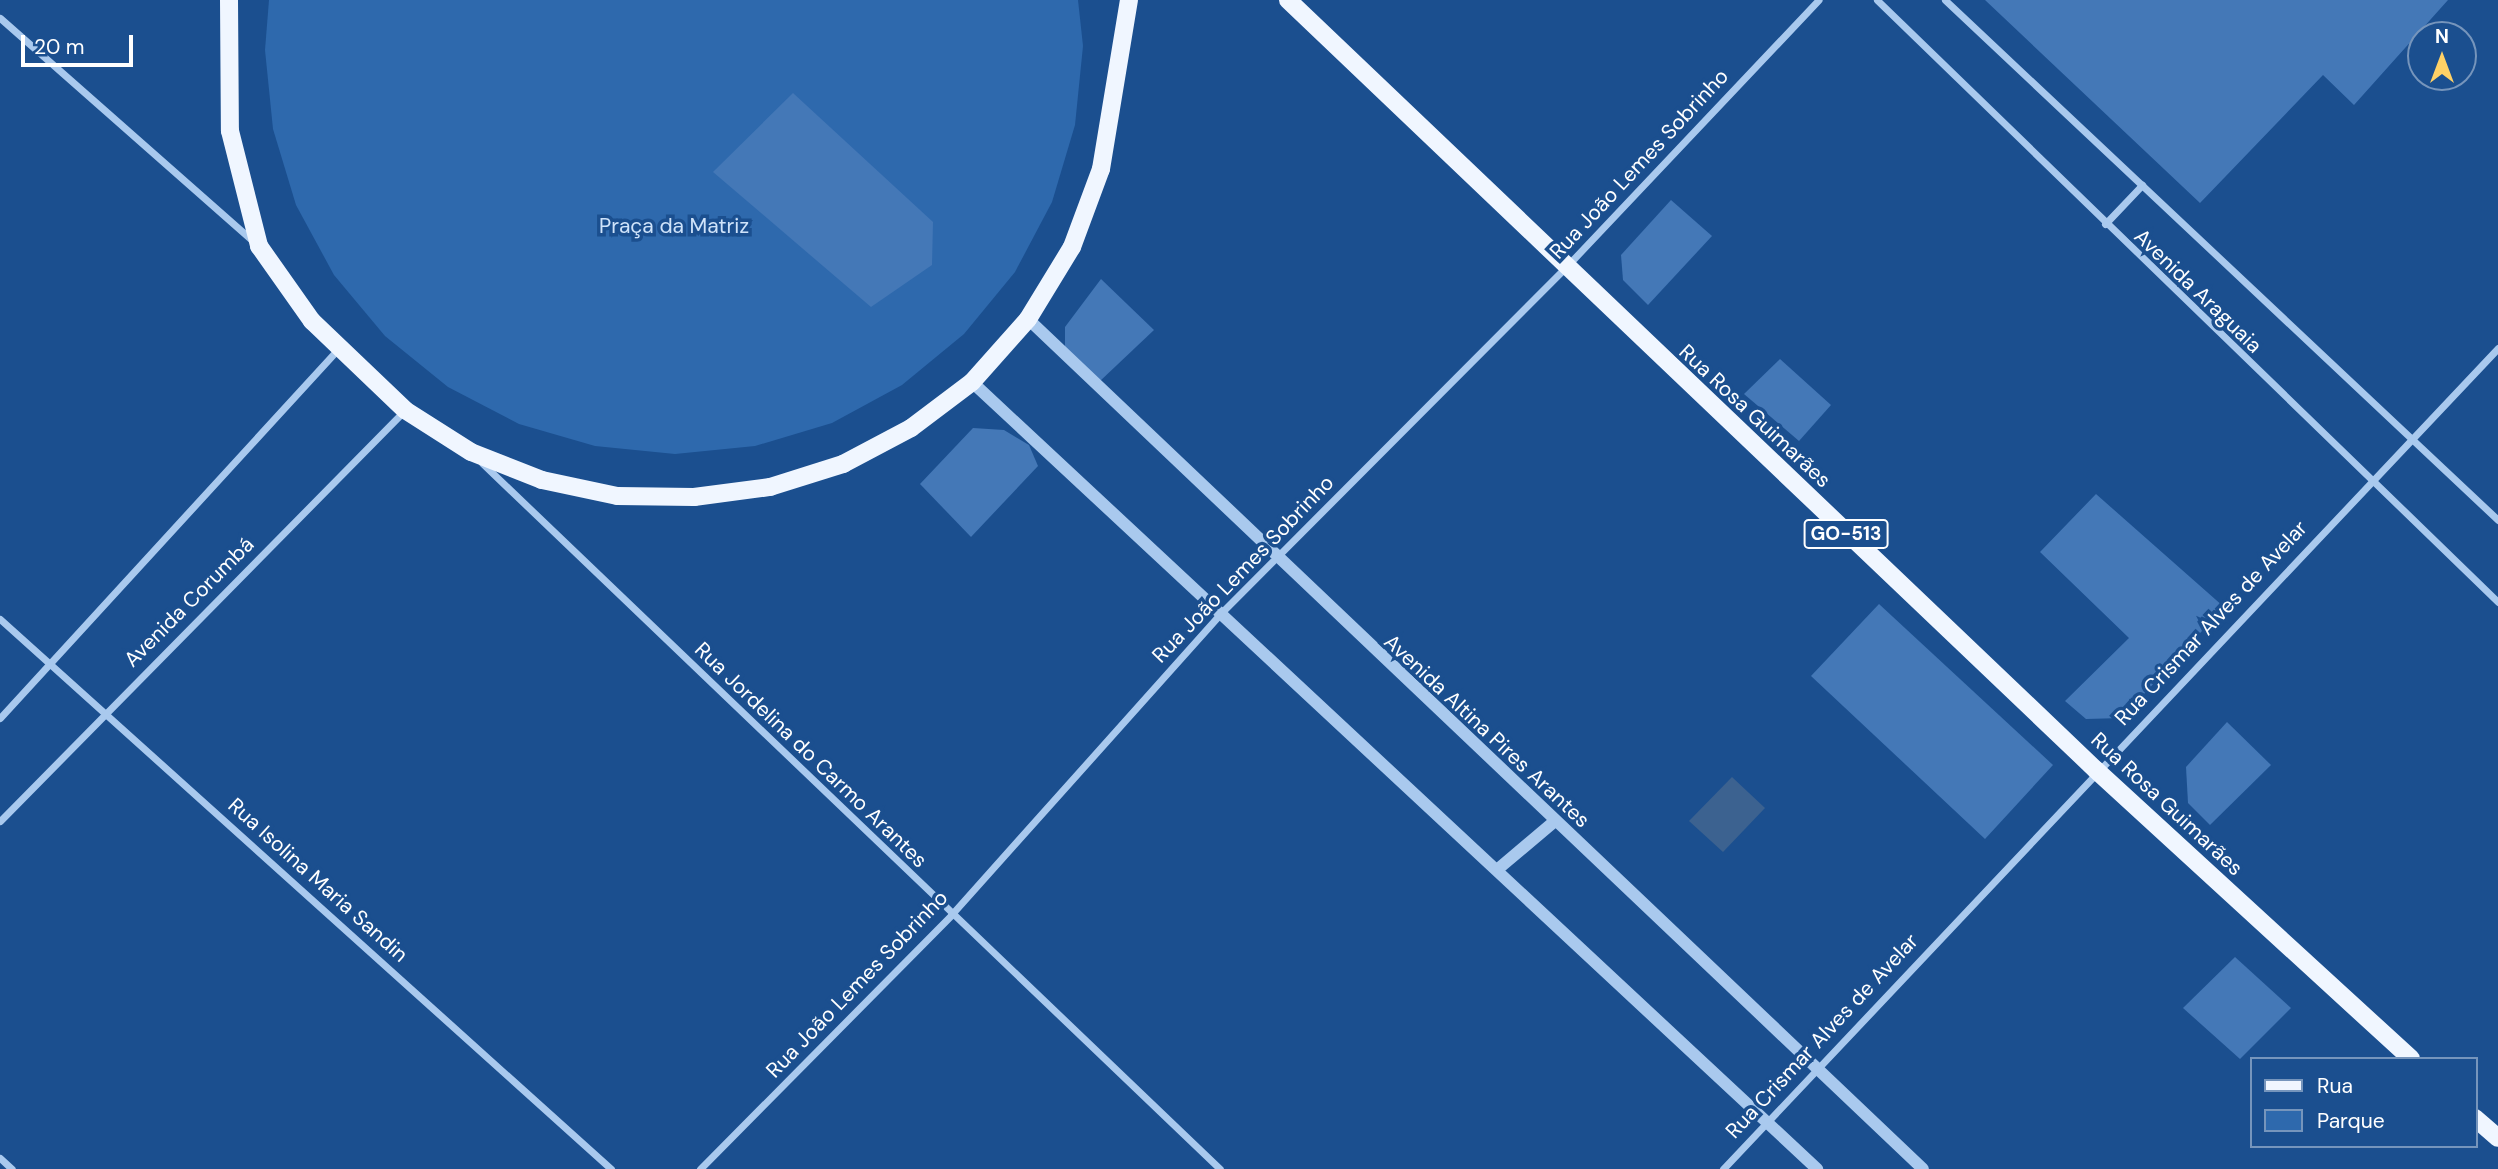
<!DOCTYPE html>
<meta charset="utf-8">
<style>
body{margin:0}
#map{position:relative;width:2498px;height:1169px;overflow:hidden;background:#1b4f8f;font-family:"DM Sans",sans-serif}
div>[style]{position:absolute}
.green>*{inset:0;background:#2e69ad}
.water>*{inset:0;background:#3c6290}
.building>*{inset:0;background:#4478b7}
.minor>*{height:7px;margin:-3.5px;padding:0 3.5px;transform-origin:3.5px;border-radius:3.5px;background:#a9c9ee}
.tertiary>*{height:12px;margin:-6px;padding:0 6px;transform-origin:6px;border-radius:6px;background:#a9c9ee}
.primary>*{height:18px;margin:-9px;padding:0 9px;transform-origin:9px;border-radius:9px;background:#f0f6ff}
span{translate:-50% -50%;white-space:nowrap;text-align:center;line-height:1.15;-webkit-text-stroke:7px #1b4f8f;paint-order:stroke}
.shield-label span{padding:2px 5px;background:#1b4f8f;border:2px solid;border-radius:5px;-webkit-text-stroke-width:0}
.shield-label{font-size:19px;color:#fff;font-weight:700}
.street-label{font-size:21px;color:#fff}
.park-label{font-size:21px;color:#cfe3fa}
.legend{position:absolute;left:2250px;top:1057px;width:228px;height:91px;box-sizing:border-box;background:#1b4f8f;border:2px solid #7695bc;margin:0;padding:9px 12px;list-style:none;font-size:21px;color:#fff}
.legend li{display:flex;align-items:center;gap:14px;height:35px}
.legend b{width:35px;border:2px solid #7695bc}
.north{position:absolute;left:2407px;top:21px;width:70px;height:70px;box-sizing:border-box;background:#1b4f8f;border:2px solid #7695bc;border-radius:50%;rotate:0deg;font-size:19px;font-weight:700;line-height:28px;text-align:center;color:#fff}
.north::after{content:'';display:block;margin:auto;width:24px;height:32px;background:#ffd166;clip-path:polygon(50% 0,100% 100%,50% 72%,0 100%)}
.scale{position:absolute;left:21px;top:35px;width:112px;height:32px;box-sizing:border-box;border:4px solid #fff;border-top:0;padding-left:9px;font-size:21px;line-height:24px;white-space:nowrap;color:#fff;-webkit-text-stroke:5px #1b4f8f;paint-order:stroke}
</style>
<div id="map">
<div class="green">
<div style="clip-path:polygon(269px 0,1078px 0,1083px 46px,1075px 125px,1052px 202px,1015px 272px,964px 334px,902px 385px,832px 423px,755px 446px,675px 454px,595px 446px,519px 424px,448px 387px,385px 336px,334px 275px,296px 205px,273px 129px,265px 50px)"></div>
</div>
<div class="water">
<div style="clip-path:polygon(1732px 777px,1765px 808px,1723px 852px,1689px 821px)"></div>
</div>
<div class="building">
<div style="clip-path:polygon(1985px 0,2448px 0,2354px 105px,2323px 75px,2200px 203px)"></div>
<div style="clip-path:polygon(793px 93px,933px 222px,932px 265px,871px 307px,713px 172px)"></div>
<div style="clip-path:polygon(1671px 200px,1712px 236px,1648px 305px,1623px 280px,1621px 255px)"></div>
<div style="clip-path:polygon(1101px 279px,1154px 330px,1099px 382px,1065px 349px,1065px 327px)"></div>
<div style="clip-path:polygon(1780px 359px,1831px 405px,1799px 441px,1744px 394px)"></div>
<div style="clip-path:polygon(973px 428px,1004px 430px,1029px 445px,1038px 466px,971px 537px,920px 484px)"></div>
<div style="clip-path:polygon(2096px 494px,2224px 607px,2122px 718px,2086px 719px,2065px 701px,2129px 638px,2040px 552px)"></div>
<div style="clip-path:polygon(1879px 604px,2053px 765px,1985px 839px,1811px 676px)"></div>
<div style="clip-path:polygon(2227px 722px,2271px 765px,2210px 825px,2188px 803px,2186px 767px)"></div>
<div style="clip-path:polygon(2235px 957px,2291px 1008px,2240px 1059px,2183px 1008px)"></div>
</div>
<div class="minor">
<div style="left:1877px;top:0;width:865px;rotate:44.11deg"></div>
<div style="left:1945px;top:0;width:759px;rotate:43.24deg"></div>
<div style="left:0;top:18px;width:337px;rotate:41.4deg"></div>
<div style="left:2105px;top:224px;width:54px;rotate:-46.5deg"></div>
<div style="left:482px;top:463px;width:1021px;rotate:43.73deg"></div>
<div style="left:0;top:619px;width:822px;rotate:41.99deg"></div>
<div style="left:0;top:718px;width:500px;rotate:-47.51deg"></div>
<div style="left:0;top:821px;width:577px;rotate:-45.42deg"></div>
<div style="left:0;top:1158px;width:16px;rotate:43deg"></div>
<div style="left:700px;top:1169px;width:357px;rotate:-45.3deg"></div>
<div style="left:951px;top:915px;width:408px;rotate:-48.2deg"></div>
<div style="left:1223px;top:611px;width:484px;rotate:-45.1deg"></div>
<div style="left:1565px;top:268px;width:369px;rotate:-46.6deg"></div>
<div style="left:1723px;top:1169px;width:1129px;rotate:-46.65deg"></div>
</div>
<div class="tertiary">
<div style="left:1028px;top:319px;width:1234px;rotate:43.52deg"></div>
<div style="left:972px;top:382px;width:1155px;rotate:42.96deg"></div>
<div style="left:1498px;top:869px;width:75px;rotate:-40.1deg"></div>
</div>
<div class="primary">
<div style="left:229px;top:0;width:131px;rotate:89.6deg"></div>
<div style="left:230px;top:131px;width:119px;rotate:75.8deg"></div>
<div style="left:259px;top:246px;width:92px;rotate:54.8deg"></div>
<div style="left:312px;top:321px;width:129px;rotate:43.7deg"></div>
<div style="left:405px;top:410px;width:78px;rotate:32.5deg"></div>
<div style="left:471px;top:452px;width:76px;rotate:21.5deg"></div>
<div style="left:542px;top:480px;width:77px;rotate:12deg"></div>
<div style="left:617px;top:496px;width:77px;rotate:0.7deg"></div>
<div style="left:694px;top:497px;width:77px;rotate:-7.5deg"></div>
<div style="left:770px;top:487px;width:77px;rotate:-17.5deg"></div>
<div style="left:843px;top:464px;width:77px;rotate:-27.9deg"></div>
<div style="left:911px;top:428px;width:76px;rotate:-37deg"></div>
<div style="left:972px;top:382px;width:84px;rotate:-48.4deg"></div>
<div style="left:1028px;top:319px;width:84px;rotate:-58.6deg"></div>
<div style="left:1072px;top:247px;width:83px;rotate:-69.6deg"></div>
<div style="left:1101px;top:169px;width:171px;rotate:-80.6deg"></div>
<div style="left:1288px;top:0;width:1116px;rotate:43.62deg"></div>
<div style="left:2096px;top:770px;width:427px;rotate:42.5deg"></div>
<div style="left:2475px;top:1118px;width:30px;rotate:41deg"></div>
</div>
<div class="shield-label">
<span style="left:1846px;top:534px">GO-513</span>
</div>
<div class="street-label">
<span style="left:1639px;top:164px;rotate:-47deg">Rua João Lemes Sobrinho</span>
<span style="left:2198px;top:291px;rotate:44deg">Avenida Araguaia</span>
<span style="left:1755px;top:416px;rotate:43deg">Rua Rosa Guimarães</span>
<span style="left:1243px;top:569px;rotate:-46deg">Rua João Lemes Sobrinho</span>
<span style="left:189px;top:602px;rotate:-45deg">Avenida Corumbá</span>
<span style="left:2211px;top:623px;rotate:-47deg">Rua Crismar Alves de Avelar</span>
<span style="left:1487px;top:731px;rotate:43deg">Avenida Altina Pires Arantes</span>
<span style="left:811px;top:755px;rotate:44deg">Rua Jordelina do Carmo Arantes</span>
<span style="left:2167px;top:804px;rotate:43deg">Rua Rosa Guimarães</span>
<span style="left:318px;top:880px;rotate:42deg">Rua Isolina Maria Sandin</span>
<span style="left:857px;top:984px;rotate:-46deg">Rua João Lemes Sobrinho</span>
<span style="left:1822px;top:1036px;rotate:-47deg">Rua Crismar Alves de Avelar</span>
</div>
<div class="park-label">
<span style="left:674px;top:226px">Praça da Matriz</span>
</div>
<ul class="legend">
<li><b style="height:9px;background:#f0f6ff"></b>Rua</li>
<li><b style="height:19px;background:#2e69ad"></b>Parque</li>
</ul>
<div class="north">N</div>
<div class="scale">20 m</div>
</div>
